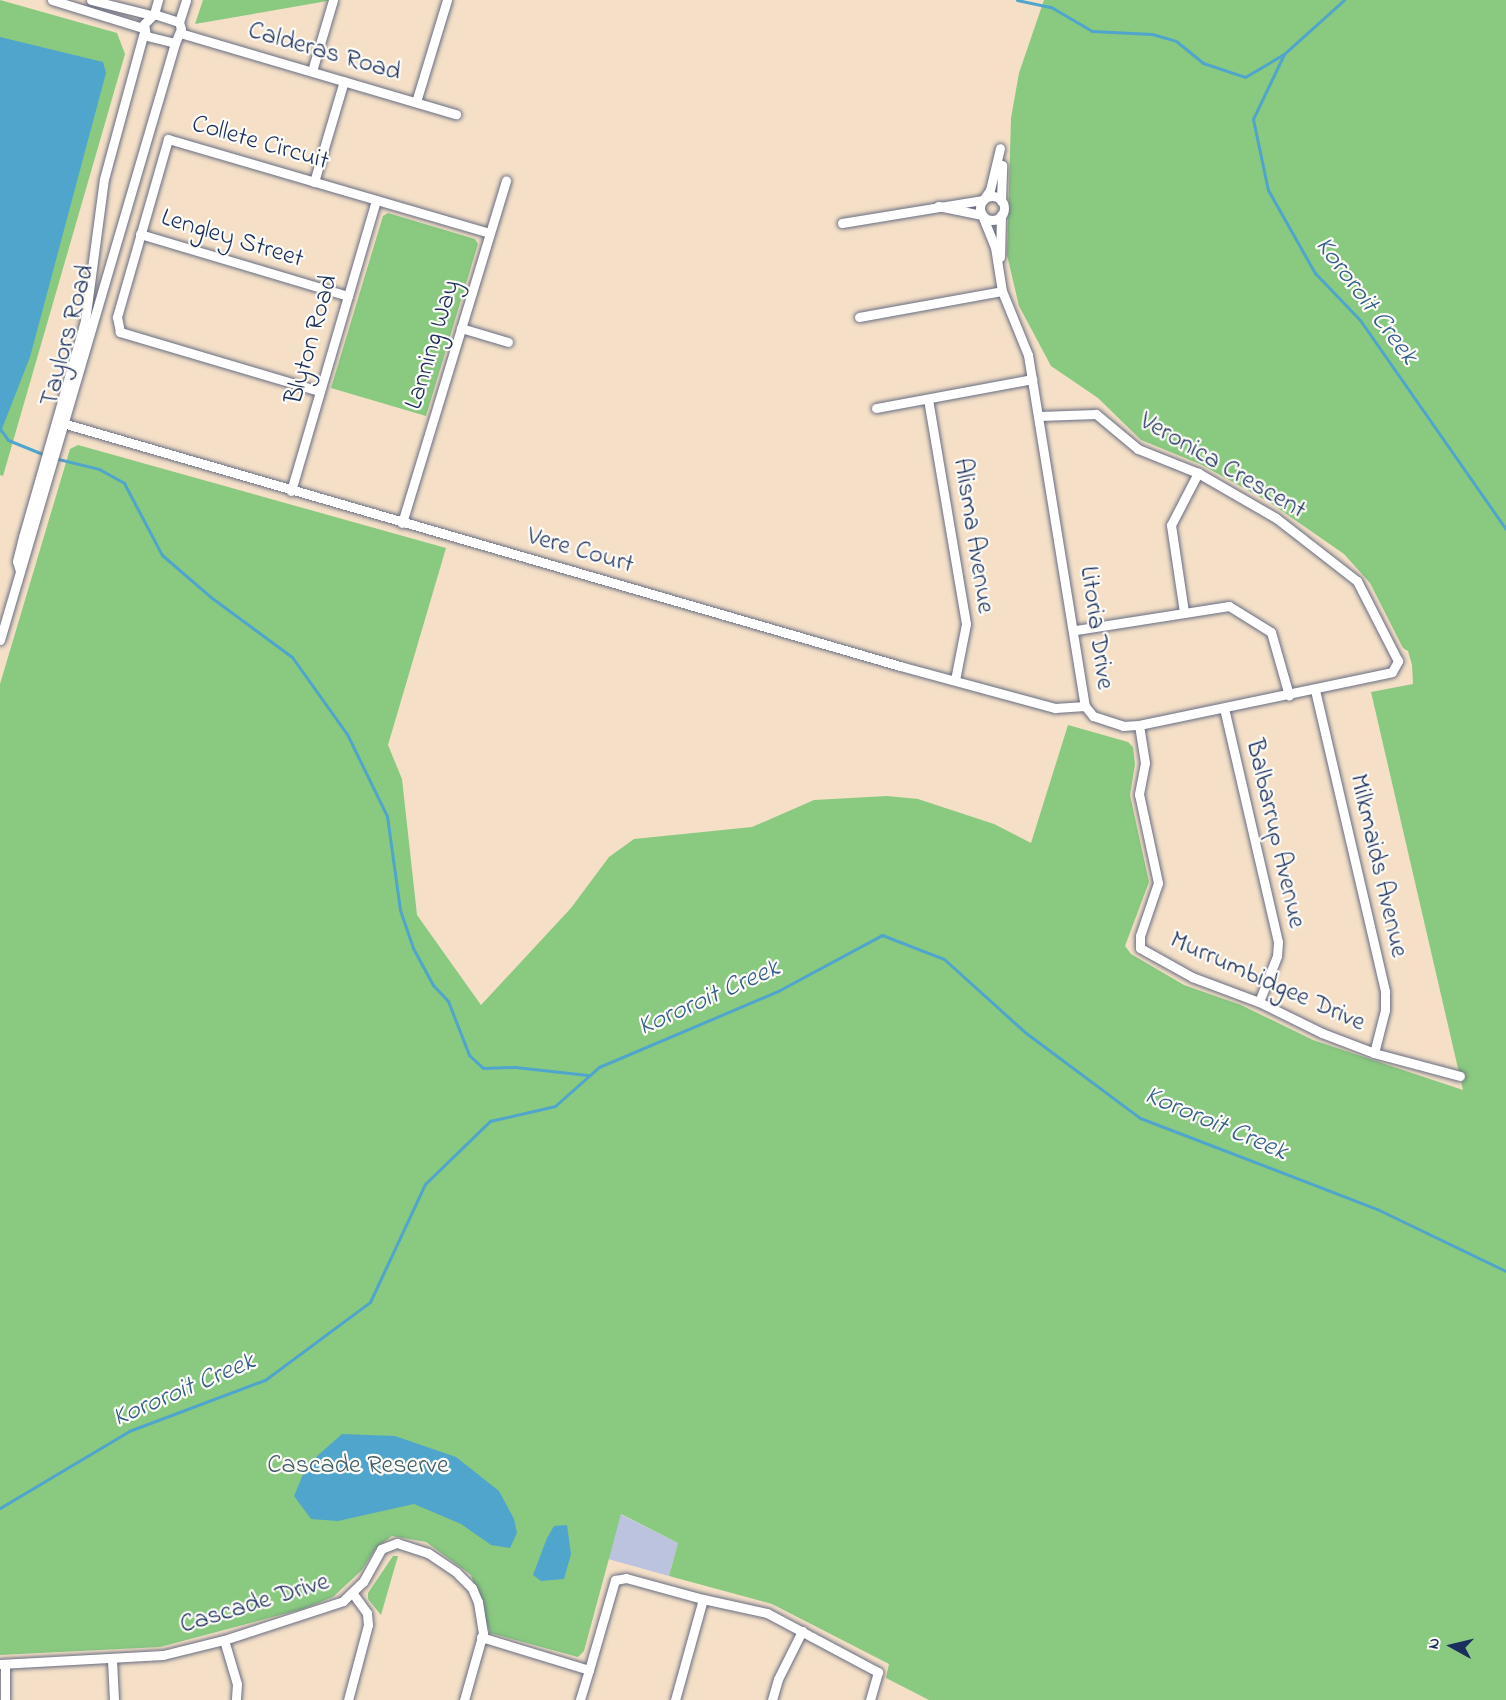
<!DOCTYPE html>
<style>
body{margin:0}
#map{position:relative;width:1506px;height:1700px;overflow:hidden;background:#f5e0c7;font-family:"Indie Flower",sans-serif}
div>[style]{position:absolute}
.industrial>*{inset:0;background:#bbc3de}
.green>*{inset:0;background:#8ac980}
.water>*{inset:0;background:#50a5cc}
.stream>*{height:3px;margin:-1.5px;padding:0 1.5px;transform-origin:1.5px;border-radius:1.5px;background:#50a5cc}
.roads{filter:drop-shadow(0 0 2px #676d83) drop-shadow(0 0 2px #676d83)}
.minor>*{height:9px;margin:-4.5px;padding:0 4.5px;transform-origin:4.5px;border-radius:4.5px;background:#fff}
.minor>.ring{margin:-4.5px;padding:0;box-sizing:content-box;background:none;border:9px solid #fff;border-radius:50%}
span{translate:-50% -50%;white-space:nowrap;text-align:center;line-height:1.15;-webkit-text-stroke:4.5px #fdfcf7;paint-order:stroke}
.street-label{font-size:26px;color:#1b2f5e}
.park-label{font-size:26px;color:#3c5d68}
.water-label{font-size:27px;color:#305e8a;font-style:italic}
.north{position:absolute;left:1422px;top:1616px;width:60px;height:60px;-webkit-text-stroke:4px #fdfcf7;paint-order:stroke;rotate:278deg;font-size:16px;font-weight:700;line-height:24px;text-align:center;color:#1b2f5e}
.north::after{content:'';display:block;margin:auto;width:21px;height:27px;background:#1b2f5e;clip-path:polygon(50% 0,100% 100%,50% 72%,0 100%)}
</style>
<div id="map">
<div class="industrial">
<div style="clip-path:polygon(620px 1514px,678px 1543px,669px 1576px,608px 1559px)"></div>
</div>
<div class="green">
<div style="clip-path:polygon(0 0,117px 33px,125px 54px,3px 476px,0 475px)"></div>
<div style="clip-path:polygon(203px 0,333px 0,195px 24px)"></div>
<div style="clip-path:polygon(1044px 0,1506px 0,1506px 1700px,929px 1700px,886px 1678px,889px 1664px,772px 1604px,669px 1576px,678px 1543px,621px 1514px,584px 1651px,578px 1657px,490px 1633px,471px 1575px,426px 1542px,392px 1536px,376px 1548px,362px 1570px,333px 1597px,303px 1609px,160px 1647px,0 1655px,0 684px,70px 449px,78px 445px,446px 548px,388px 745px,402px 779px,417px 915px,481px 1005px,571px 908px,609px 857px,634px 839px,752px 827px,814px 800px,887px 796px,918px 799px,994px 824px,1031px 843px,1068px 725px,1128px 742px,1133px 747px,1135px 764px,1130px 795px,1149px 882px,1125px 946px,1131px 954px,1184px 985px,1241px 1005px,1313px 1040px,1463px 1090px,1371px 692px,1413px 684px,1412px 665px,1408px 651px,1403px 648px,1370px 583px,1344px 554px,1269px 502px,1202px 465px,1141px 440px,1098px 398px,1051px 366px,1019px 306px,1007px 255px,1011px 118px,1019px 73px)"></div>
<div style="clip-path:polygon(388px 213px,475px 239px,478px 244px,426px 416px,331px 388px,383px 216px)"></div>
<div style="clip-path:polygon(393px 1556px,398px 1556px,381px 1615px,368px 1599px,368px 1593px)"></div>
</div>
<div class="water">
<div style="clip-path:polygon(0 37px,103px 62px,106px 73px,30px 357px,0 434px)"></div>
<div style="clip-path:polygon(342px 1434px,395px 1436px,456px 1457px,499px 1491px,514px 1519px,517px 1533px,510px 1548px,491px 1545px,461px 1524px,414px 1504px,338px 1521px,311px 1519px,294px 1496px,307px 1465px)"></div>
<div style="clip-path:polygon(567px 1525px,571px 1554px,564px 1579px,541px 1581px,533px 1575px,547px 1538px,554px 1526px)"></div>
</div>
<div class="stream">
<div style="left:1017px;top:0;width:35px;rotate:12deg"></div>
<div style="left:1051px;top:7px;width:48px;rotate:30.3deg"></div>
<div style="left:1092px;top:31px;width:60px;rotate:2.9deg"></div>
<div style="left:1152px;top:34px;width:25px;rotate:16deg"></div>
<div style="left:1176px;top:41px;width:35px;rotate:39deg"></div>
<div style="left:1203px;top:63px;width:44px;rotate:18.4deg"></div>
<div style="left:1245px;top:77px;width:45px;rotate:-30.5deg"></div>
<div style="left:1344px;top:0;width:81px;rotate:138deg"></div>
<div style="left:1284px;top:54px;width:72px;rotate:115.5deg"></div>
<div style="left:1253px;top:119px;width:73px;rotate:78.1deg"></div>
<div style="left:1268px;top:190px;width:95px;rotate:60.5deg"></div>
<div style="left:1315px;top:273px;width:65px;rotate:46.2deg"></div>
<div style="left:1360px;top:320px;width:255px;rotate:55.1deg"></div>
<div style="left:1px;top:430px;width:12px;rotate:55deg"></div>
<div style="left:8px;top:440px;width:40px;rotate:22deg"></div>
<div style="left:54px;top:458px;width:46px;rotate:13.7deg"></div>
<div style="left:99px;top:469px;width:29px;rotate:29deg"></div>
<div style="left:124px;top:483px;width:81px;rotate:62.2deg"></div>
<div style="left:162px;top:555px;width:66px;rotate:40.7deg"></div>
<div style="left:212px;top:598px;width:99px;rotate:36.4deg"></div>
<div style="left:292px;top:657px;width:95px;rotate:54.5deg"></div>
<div style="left:347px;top:734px;width:91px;rotate:64deg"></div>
<div style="left:387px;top:816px;width:95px;rotate:82.1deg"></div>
<div style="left:400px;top:910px;width:40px;rotate:71.1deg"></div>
<div style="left:413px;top:948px;width:42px;rotate:61.6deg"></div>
<div style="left:433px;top:985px;width:22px;rotate:47deg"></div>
<div style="left:448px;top:1001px;width:58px;rotate:68.7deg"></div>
<div style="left:469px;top:1055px;width:19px;rotate:43deg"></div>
<div style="left:483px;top:1068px;width:32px;rotate:-2deg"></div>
<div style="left:515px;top:1067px;width:73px;rotate:6.3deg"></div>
<div style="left:0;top:1508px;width:150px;rotate:-30.8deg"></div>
<div style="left:129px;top:1431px;width:145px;rotate:-20.6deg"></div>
<div style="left:265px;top:1380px;width:131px;rotate:-36.6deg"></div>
<div style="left:370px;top:1302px;width:130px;rotate:-65deg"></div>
<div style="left:425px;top:1184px;width:91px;rotate:-44.1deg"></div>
<div style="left:490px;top:1121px;width:67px;rotate:-13deg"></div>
<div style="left:555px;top:1106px;width:59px;rotate:-41.6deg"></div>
<div style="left:599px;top:1067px;width:194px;rotate:-23deg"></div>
<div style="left:778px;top:991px;width:118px;rotate:-28.3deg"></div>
<div style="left:882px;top:935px;width:66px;rotate:21.2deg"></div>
<div style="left:944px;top:959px;width:110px;rotate:42.1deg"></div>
<div style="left:1026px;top:1033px;width:142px;rotate:36.7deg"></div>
<div style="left:1140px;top:1118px;width:254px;rotate:21deg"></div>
<div style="left:1377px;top:1209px;width:143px;rotate:25.7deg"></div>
</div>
<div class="roads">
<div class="minor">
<div style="left:52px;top:0;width:95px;rotate:17.1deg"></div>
<div style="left:91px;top:0;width:62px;rotate:14deg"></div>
<div style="left:154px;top:14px;width:26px;rotate:18deg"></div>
<div style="left:179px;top:22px;width:7px;rotate:74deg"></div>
<div style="left:181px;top:29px;width:15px;rotate:113deg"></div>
<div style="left:175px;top:43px;width:30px;rotate:-166deg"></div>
<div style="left:146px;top:36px;width:12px;rotate:-99deg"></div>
<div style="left:144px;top:24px;width:14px;rotate:-45deg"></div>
<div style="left:154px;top:14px;width:15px;rotate:-74deg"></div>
<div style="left:179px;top:22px;width:23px;rotate:-72deg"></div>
<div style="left:180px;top:33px;width:288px;rotate:16.4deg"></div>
<div style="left:312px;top:71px;width:74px;rotate:-73.5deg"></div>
<div style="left:416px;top:102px;width:107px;rotate:-73.1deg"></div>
<div style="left:314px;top:182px;width:105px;rotate:-73.5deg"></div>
<div class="ring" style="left:980px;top:196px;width:15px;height:15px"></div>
<div style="left:1001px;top:201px;width:36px;rotate:-88deg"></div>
<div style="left:938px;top:206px;width:45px;rotate:11.6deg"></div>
<div style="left:982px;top:215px;width:35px;rotate:68deg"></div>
<div style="left:995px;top:247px;width:45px;rotate:81deg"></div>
<div style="left:1002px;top:291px;width:69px;rotate:67.9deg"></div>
<div style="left:1028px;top:355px;width:356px;rotate:80.8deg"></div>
<div style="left:1085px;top:706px;width:13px;rotate:51deg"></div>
<div style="left:1093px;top:716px;width:32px;rotate:18deg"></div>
<div style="left:1123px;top:726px;width:16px;rotate:-4deg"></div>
<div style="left:1139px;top:725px;width:258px;rotate:-11.8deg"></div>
<div style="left:1392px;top:672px;width:13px;rotate:-61deg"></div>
<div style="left:1398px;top:661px;width:90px;rotate:-117.1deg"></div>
<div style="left:1357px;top:581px;width:103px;rotate:-142.1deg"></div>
<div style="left:1276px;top:518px;width:90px;rotate:-150deg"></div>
<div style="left:1198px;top:473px;width:65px;rotate:-158.2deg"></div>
<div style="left:1138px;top:449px;width:55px;rotate:-140.2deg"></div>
<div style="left:1096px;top:414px;width:57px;rotate:178deg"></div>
<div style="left:842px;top:223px;width:143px;rotate:-9.3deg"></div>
<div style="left:983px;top:200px;width:12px;rotate:-55deg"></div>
<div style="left:990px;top:190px;width:43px;rotate:-76.6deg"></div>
<div style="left:140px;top:234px;width:217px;rotate:16.6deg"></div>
<div style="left:1000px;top:257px;width:42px;rotate:-88.6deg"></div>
<div style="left:859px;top:317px;width:145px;rotate:-10.3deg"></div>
<div style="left:461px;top:328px;width:49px;rotate:16.6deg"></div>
<div style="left:319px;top:391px;width:208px;rotate:-163.5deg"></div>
<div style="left:120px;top:332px;width:15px;rotate:-101deg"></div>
<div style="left:117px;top:317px;width:185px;rotate:-74deg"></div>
<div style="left:168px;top:139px;width:335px;rotate:16.3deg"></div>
<div style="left:928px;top:399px;width:228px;rotate:80.4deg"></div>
<div style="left:966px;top:624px;width:57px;rotate:101.1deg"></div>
<div style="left:876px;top:408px;width:159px;rotate:-10.5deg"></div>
<div style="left:66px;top:424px;width:868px;rotate:16.18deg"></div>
<div style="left:900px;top:666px;width:161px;rotate:15.2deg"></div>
<div style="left:1055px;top:708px;width:30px;rotate:-4deg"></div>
<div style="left:291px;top:491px;width:303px;rotate:-73.7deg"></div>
<div style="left:402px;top:523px;width:358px;rotate:-73.1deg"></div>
<div style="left:20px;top:571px;width:10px;rotate:-107deg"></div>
<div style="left:17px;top:561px;width:25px;rotate:-76deg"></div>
<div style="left:23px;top:537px;width:225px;rotate:-74deg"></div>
<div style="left:85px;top:321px;width:143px;rotate:-82.4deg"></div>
<div style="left:104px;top:179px;width:152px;rotate:-74.8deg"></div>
<div style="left:1184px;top:612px;width:88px;rotate:-98.5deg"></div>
<div style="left:1171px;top:525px;width:59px;rotate:-62.6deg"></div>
<div style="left:1076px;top:630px;width:155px;rotate:-8.9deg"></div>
<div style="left:1229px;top:606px;width:49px;rotate:31.8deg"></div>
<div style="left:1271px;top:632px;width:66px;rotate:74.1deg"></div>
<div style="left:0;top:640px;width:622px;rotate:-73.66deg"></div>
<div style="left:1315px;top:690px;width:310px;rotate:76.9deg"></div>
<div style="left:1385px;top:992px;width:18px;rotate:90deg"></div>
<div style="left:1385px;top:1010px;width:44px;rotate:104.3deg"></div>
<div style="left:1224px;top:708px;width:240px;rotate:77deg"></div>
<div style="left:1278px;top:942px;width:14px;rotate:94deg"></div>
<div style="left:1277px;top:956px;width:49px;rotate:111.4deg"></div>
<div style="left:1139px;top:725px;width:38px;rotate:81deg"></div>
<div style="left:1145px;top:763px;width:32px;rotate:101deg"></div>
<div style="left:1139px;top:794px;width:91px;rotate:77.9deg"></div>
<div style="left:1158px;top:883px;width:56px;rotate:108.8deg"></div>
<div style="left:1140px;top:936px;width:12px;rotate:90deg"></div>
<div style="left:1140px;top:948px;width:60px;rotate:29.1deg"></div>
<div style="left:1192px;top:977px;width:72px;rotate:20.5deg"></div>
<div style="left:1259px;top:1002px;width:70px;rotate:26.2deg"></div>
<div style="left:1322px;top:1033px;width:56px;rotate:21deg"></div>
<div style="left:1374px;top:1053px;width:89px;rotate:15deg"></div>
<div style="left:481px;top:1637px;width:113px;rotate:17deg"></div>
<div style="left:589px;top:1670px;width:31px;rotate:107deg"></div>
<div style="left:224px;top:1640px;width:46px;rotate:73.5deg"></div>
<div style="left:237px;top:1684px;width:16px;rotate:94deg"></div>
<div style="left:112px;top:1660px;width:40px;rotate:87.1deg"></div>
<div style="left:0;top:1664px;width:163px;rotate:-3.2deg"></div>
<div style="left:163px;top:1655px;width:63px;rotate:-13.8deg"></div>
<div style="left:224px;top:1640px;width:125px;rotate:-18.1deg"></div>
<div style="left:343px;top:1601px;width:28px;rotate:-44deg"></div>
<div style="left:363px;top:1582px;width:38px;rotate:-61deg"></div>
<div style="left:381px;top:1549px;width:17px;rotate:-21deg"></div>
<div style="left:397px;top:1543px;width:33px;rotate:18deg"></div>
<div style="left:428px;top:1553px;width:34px;rotate:34deg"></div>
<div style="left:456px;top:1572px;width:23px;rotate:45deg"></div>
<div style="left:472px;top:1588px;width:15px;rotate:67deg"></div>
<div style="left:478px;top:1602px;width:31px;rotate:81deg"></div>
<div style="left:483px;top:1633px;width:70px;rotate:105.8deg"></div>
<div style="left:5px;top:1664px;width:36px;rotate:90deg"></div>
<div style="left:589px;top:1670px;width:94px;rotate:-73.9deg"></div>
<div style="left:615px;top:1580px;width:11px;rotate:-10deg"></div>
<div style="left:626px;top:1578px;width:80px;rotate:15.3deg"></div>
<div style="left:348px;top:1700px;width:78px;rotate:-75.1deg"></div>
<div style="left:368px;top:1625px;width:12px;rotate:-95deg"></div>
<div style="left:367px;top:1613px;width:24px;rotate:-126deg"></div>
<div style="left:675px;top:1700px;width:105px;rotate:-74.5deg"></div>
<div style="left:703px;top:1599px;width:66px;rotate:12.3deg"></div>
<div style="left:767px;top:1613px;width:126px;rotate:28deg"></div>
<div style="left:878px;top:1672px;width:29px;rotate:106deg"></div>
<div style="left:772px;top:1700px;width:22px;rotate:-74deg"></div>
<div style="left:778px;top:1679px;width:54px;rotate:-63.4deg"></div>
</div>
</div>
<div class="street-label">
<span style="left:324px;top:53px;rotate:16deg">Calderas Road</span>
<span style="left:260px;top:144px;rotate:16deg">Collete Circuit</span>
<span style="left:232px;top:240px;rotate:17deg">Lengley Street</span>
<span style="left:69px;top:336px;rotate:-75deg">Taylors Road</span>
<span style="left:313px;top:340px;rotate:-74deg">Blyton Road</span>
<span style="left:434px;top:345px;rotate:-73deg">Lanning Way</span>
<span style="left:1222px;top:467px;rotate:30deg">Veronica Crescent</span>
<span style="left:972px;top:536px;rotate:81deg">Alisma Avenue</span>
<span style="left:580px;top:552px;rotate:16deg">Vere Court</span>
<span style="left:1095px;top:628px;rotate:82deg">Litoria Drive</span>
<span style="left:1274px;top:834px;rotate:77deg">Balbarrup Avenue</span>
<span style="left:1377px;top:866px;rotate:77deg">Milkmaids Avenue</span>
<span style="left:1267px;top:983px;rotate:24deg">Murrumbidgee Drive</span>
<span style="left:255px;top:1605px;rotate:-17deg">Cascade Drive</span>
</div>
<div class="park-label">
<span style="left:358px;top:1467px">Cascade Reserve</span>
</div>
<div class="water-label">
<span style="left:1366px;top:301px;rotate:53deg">Kororoit Creek</span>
<span style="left:709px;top:998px;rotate:-24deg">Kororoit Creek</span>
<span style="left:1216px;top:1124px;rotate:23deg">Kororoit Creek</span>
<span style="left:184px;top:1390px;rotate:-23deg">Kororoit Creek</span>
</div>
<div class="north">N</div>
</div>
